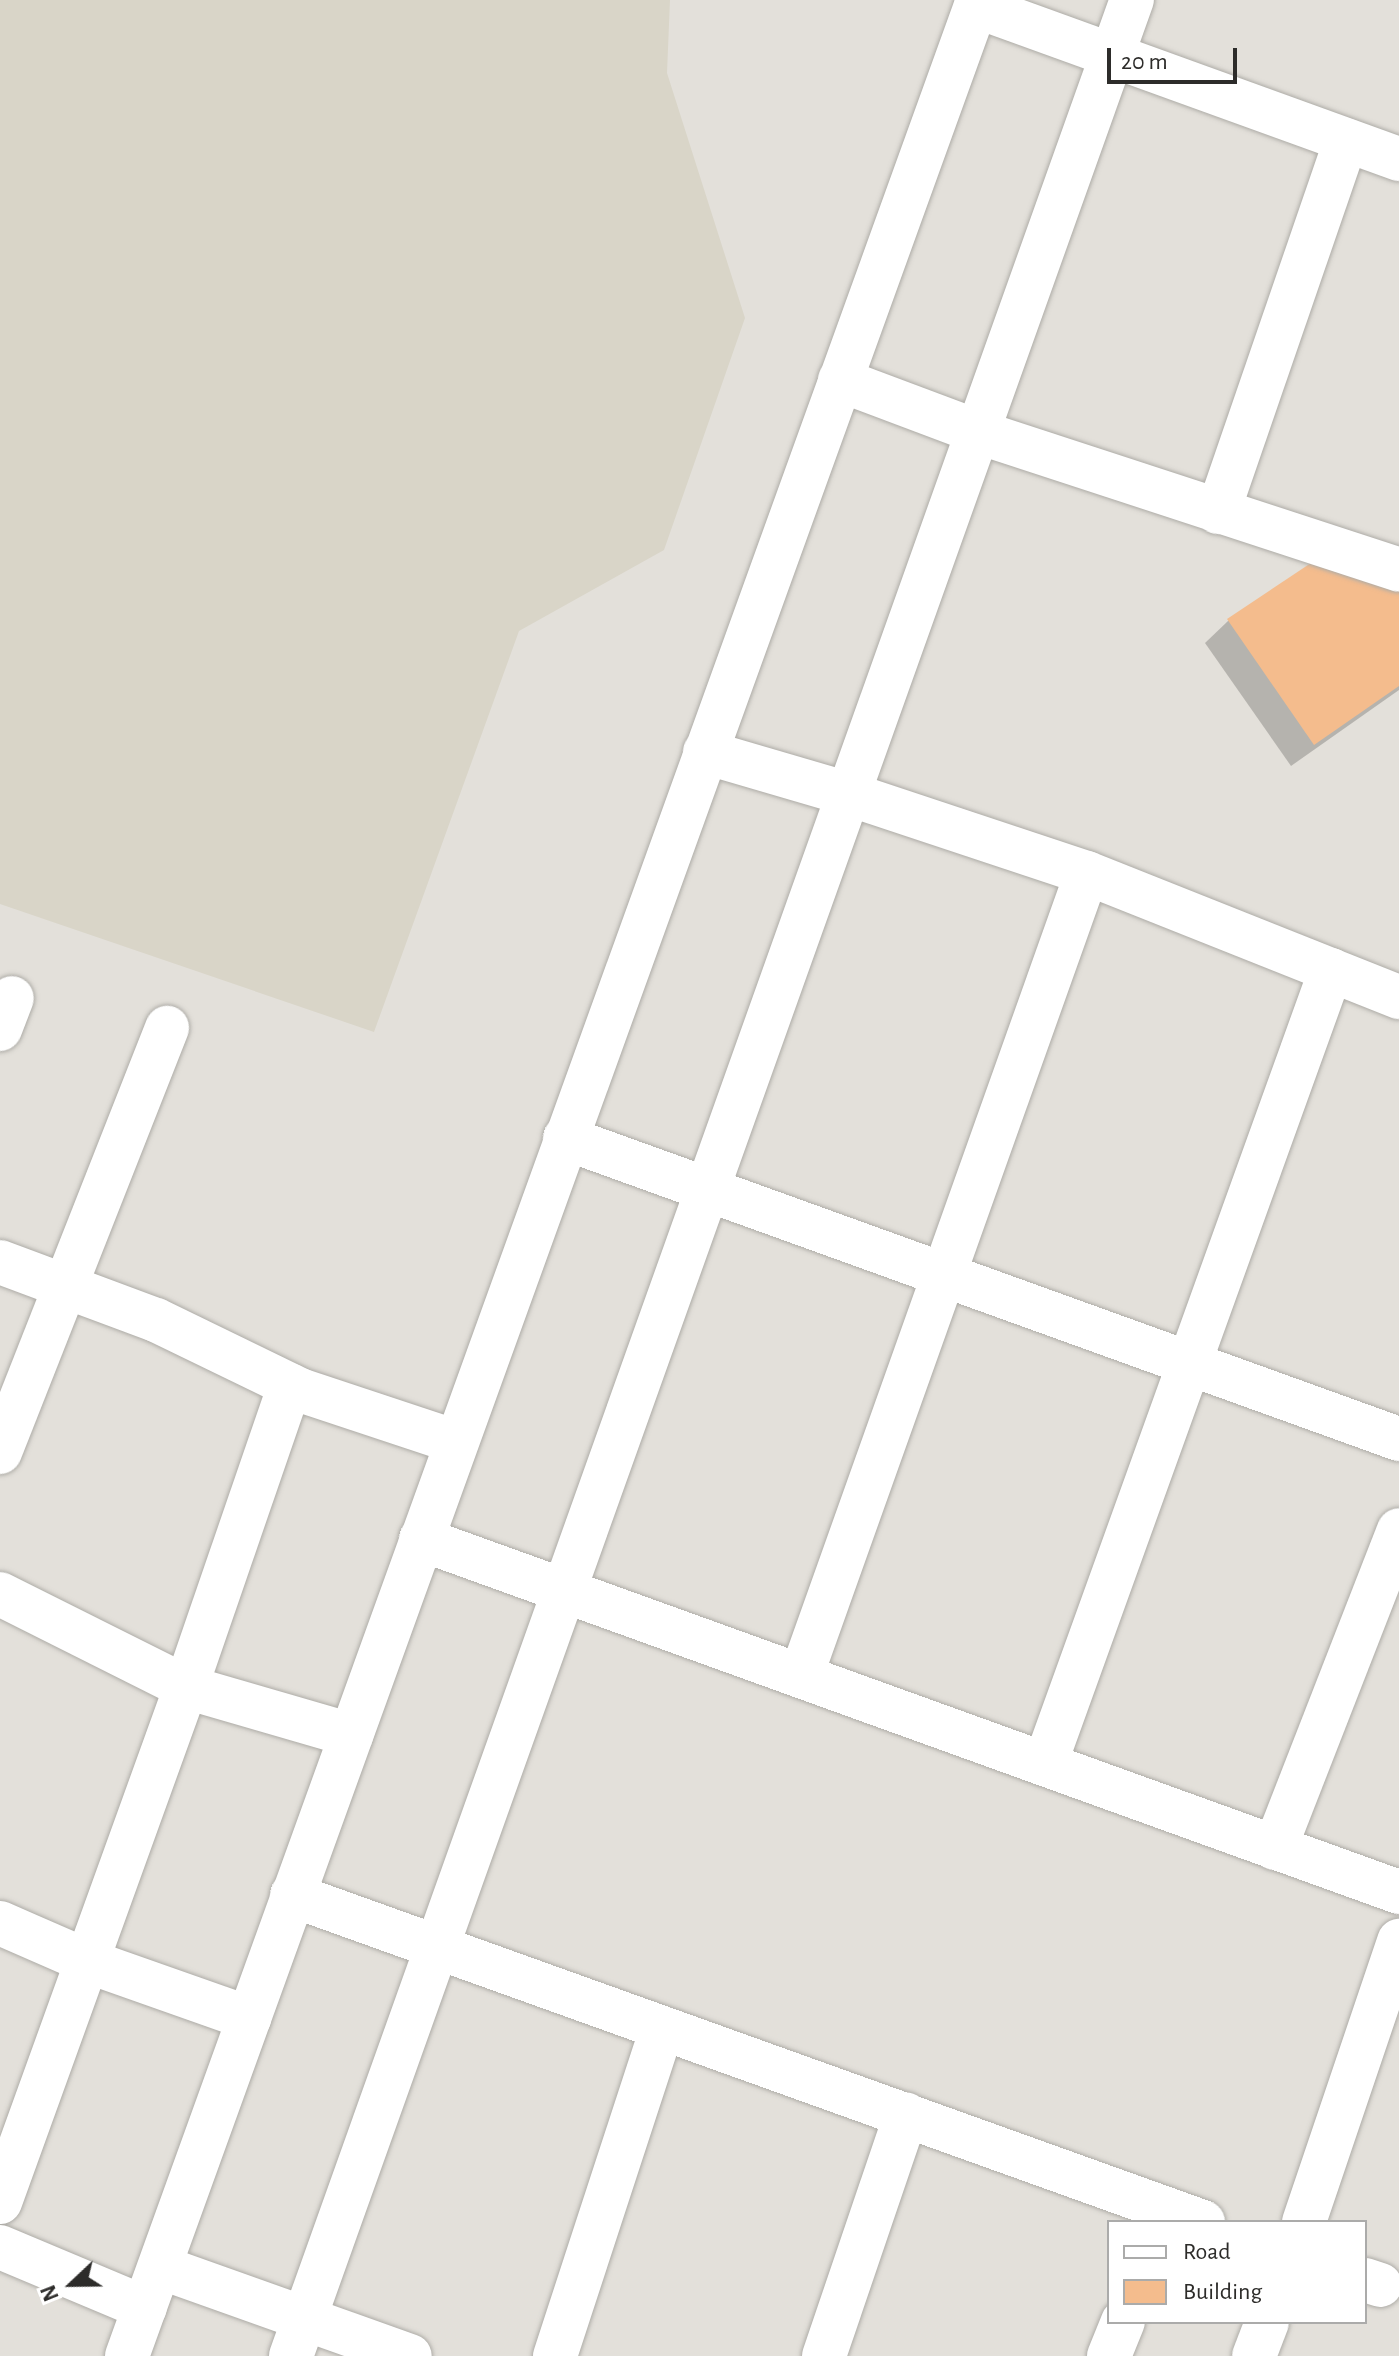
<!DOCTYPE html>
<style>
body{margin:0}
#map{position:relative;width:1399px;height:2356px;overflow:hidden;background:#e3e0da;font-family:"Alegreya Sans",sans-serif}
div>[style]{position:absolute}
.built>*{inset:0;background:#d9d5c8}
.shadow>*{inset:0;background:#0003}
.building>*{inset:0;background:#f4bc8d}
.roads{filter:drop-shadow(0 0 2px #aeaca7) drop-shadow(0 0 2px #aeaca7)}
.minor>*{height:44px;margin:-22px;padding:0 22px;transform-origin:22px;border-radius:22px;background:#fff}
span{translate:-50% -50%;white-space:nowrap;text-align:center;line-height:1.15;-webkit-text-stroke:6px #fff;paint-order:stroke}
.legend{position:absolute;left:1107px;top:2220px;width:260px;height:104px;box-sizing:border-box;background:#fff;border:2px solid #ababaa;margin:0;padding:10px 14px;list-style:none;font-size:24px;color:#2d2c2a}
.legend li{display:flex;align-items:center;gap:16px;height:40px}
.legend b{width:40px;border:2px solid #ababaa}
.north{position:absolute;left:32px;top:2244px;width:80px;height:80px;-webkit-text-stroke:6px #fff;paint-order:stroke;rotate:248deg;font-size:22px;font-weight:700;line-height:32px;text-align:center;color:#2d2c2a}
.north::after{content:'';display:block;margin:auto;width:28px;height:36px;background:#2d2c2a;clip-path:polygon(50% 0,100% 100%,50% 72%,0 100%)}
.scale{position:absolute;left:1107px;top:48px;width:130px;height:36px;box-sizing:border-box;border:4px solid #2d2c2a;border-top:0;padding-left:10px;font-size:24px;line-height:28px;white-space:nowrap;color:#2d2c2a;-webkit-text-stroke:6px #fff;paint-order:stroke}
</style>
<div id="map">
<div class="built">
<div style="clip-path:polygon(0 0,670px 0,667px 73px,745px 318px,664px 550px,519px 631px,374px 1032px,0 904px)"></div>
</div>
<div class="shadow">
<div style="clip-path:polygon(1329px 553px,1399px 578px,1399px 690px,1291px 766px,1205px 643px,1228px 621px)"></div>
</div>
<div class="building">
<div style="clip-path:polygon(1329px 551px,1399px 576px,1399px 686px,1314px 745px,1227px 619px)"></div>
</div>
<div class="roads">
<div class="minor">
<div style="left:976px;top:6px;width:450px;rotate:19.9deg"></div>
<div style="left:840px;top:380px;width:147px;rotate:20.6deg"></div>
<div style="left:978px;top:432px;width:443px;rotate:18.1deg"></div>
<div style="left:1218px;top:512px;width:393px;rotate:-71deg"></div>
<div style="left:705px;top:752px;width:150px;rotate:16.3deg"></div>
<div style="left:849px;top:794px;width:251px;rotate:18.4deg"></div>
<div style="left:1087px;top:873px;width:336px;rotate:21.7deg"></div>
<div style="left:0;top:1029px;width:33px;rotate:-69deg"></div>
<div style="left:565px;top:1138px;width:887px;rotate:19.85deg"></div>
<div style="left:0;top:1262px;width:166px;rotate:20.4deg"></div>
<div style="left:156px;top:1320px;width:160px;rotate:25.9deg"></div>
<div style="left:300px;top:1390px;width:164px;rotate:18.4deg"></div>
<div style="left:0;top:1452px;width:456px;rotate:-68.5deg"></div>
<div style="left:421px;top:1539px;width:1040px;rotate:19.85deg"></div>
<div style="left:0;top:1594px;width:208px;rotate:26.6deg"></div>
<div style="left:186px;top:1687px;width:172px;rotate:16.2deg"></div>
<div style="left:801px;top:1676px;width:852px;rotate:-70.4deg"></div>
<div style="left:1045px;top:1764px;width:844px;rotate:-70.19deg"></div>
<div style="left:1275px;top:1848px;width:341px;rotate:-68.7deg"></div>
<div style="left:292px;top:1895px;width:968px;rotate:19.75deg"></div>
<div style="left:0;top:1923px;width:95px;rotate:23.6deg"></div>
<div style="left:87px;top:1961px;width:172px;rotate:19.4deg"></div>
<div style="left:0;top:2202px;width:548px;rotate:-70.14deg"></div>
<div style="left:186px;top:1687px;width:319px;rotate:-71deg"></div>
<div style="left:1304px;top:2222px;width:297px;rotate:-71.3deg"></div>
<div style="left:0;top:2247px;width:157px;rotate:22.8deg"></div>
<div style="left:160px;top:2267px;width:265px;rotate:19.6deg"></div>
<div style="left:1365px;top:2280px;width:16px;rotate:18deg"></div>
<div style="left:127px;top:2356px;width:2505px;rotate:-70.14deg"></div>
<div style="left:291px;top:2356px;width:2502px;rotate:-70.36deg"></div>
<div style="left:555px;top:2356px;width:345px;rotate:-71.9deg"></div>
<div style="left:824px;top:2356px;width:255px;rotate:-71.2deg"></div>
<div style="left:1109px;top:2356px;width:37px;rotate:-68deg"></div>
<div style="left:1254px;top:2356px;width:36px;rotate:-69deg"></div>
</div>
</div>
<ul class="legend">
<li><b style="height:10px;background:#fff"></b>Road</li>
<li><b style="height:22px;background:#f4bc8d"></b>Building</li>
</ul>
<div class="north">N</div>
<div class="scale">20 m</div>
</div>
